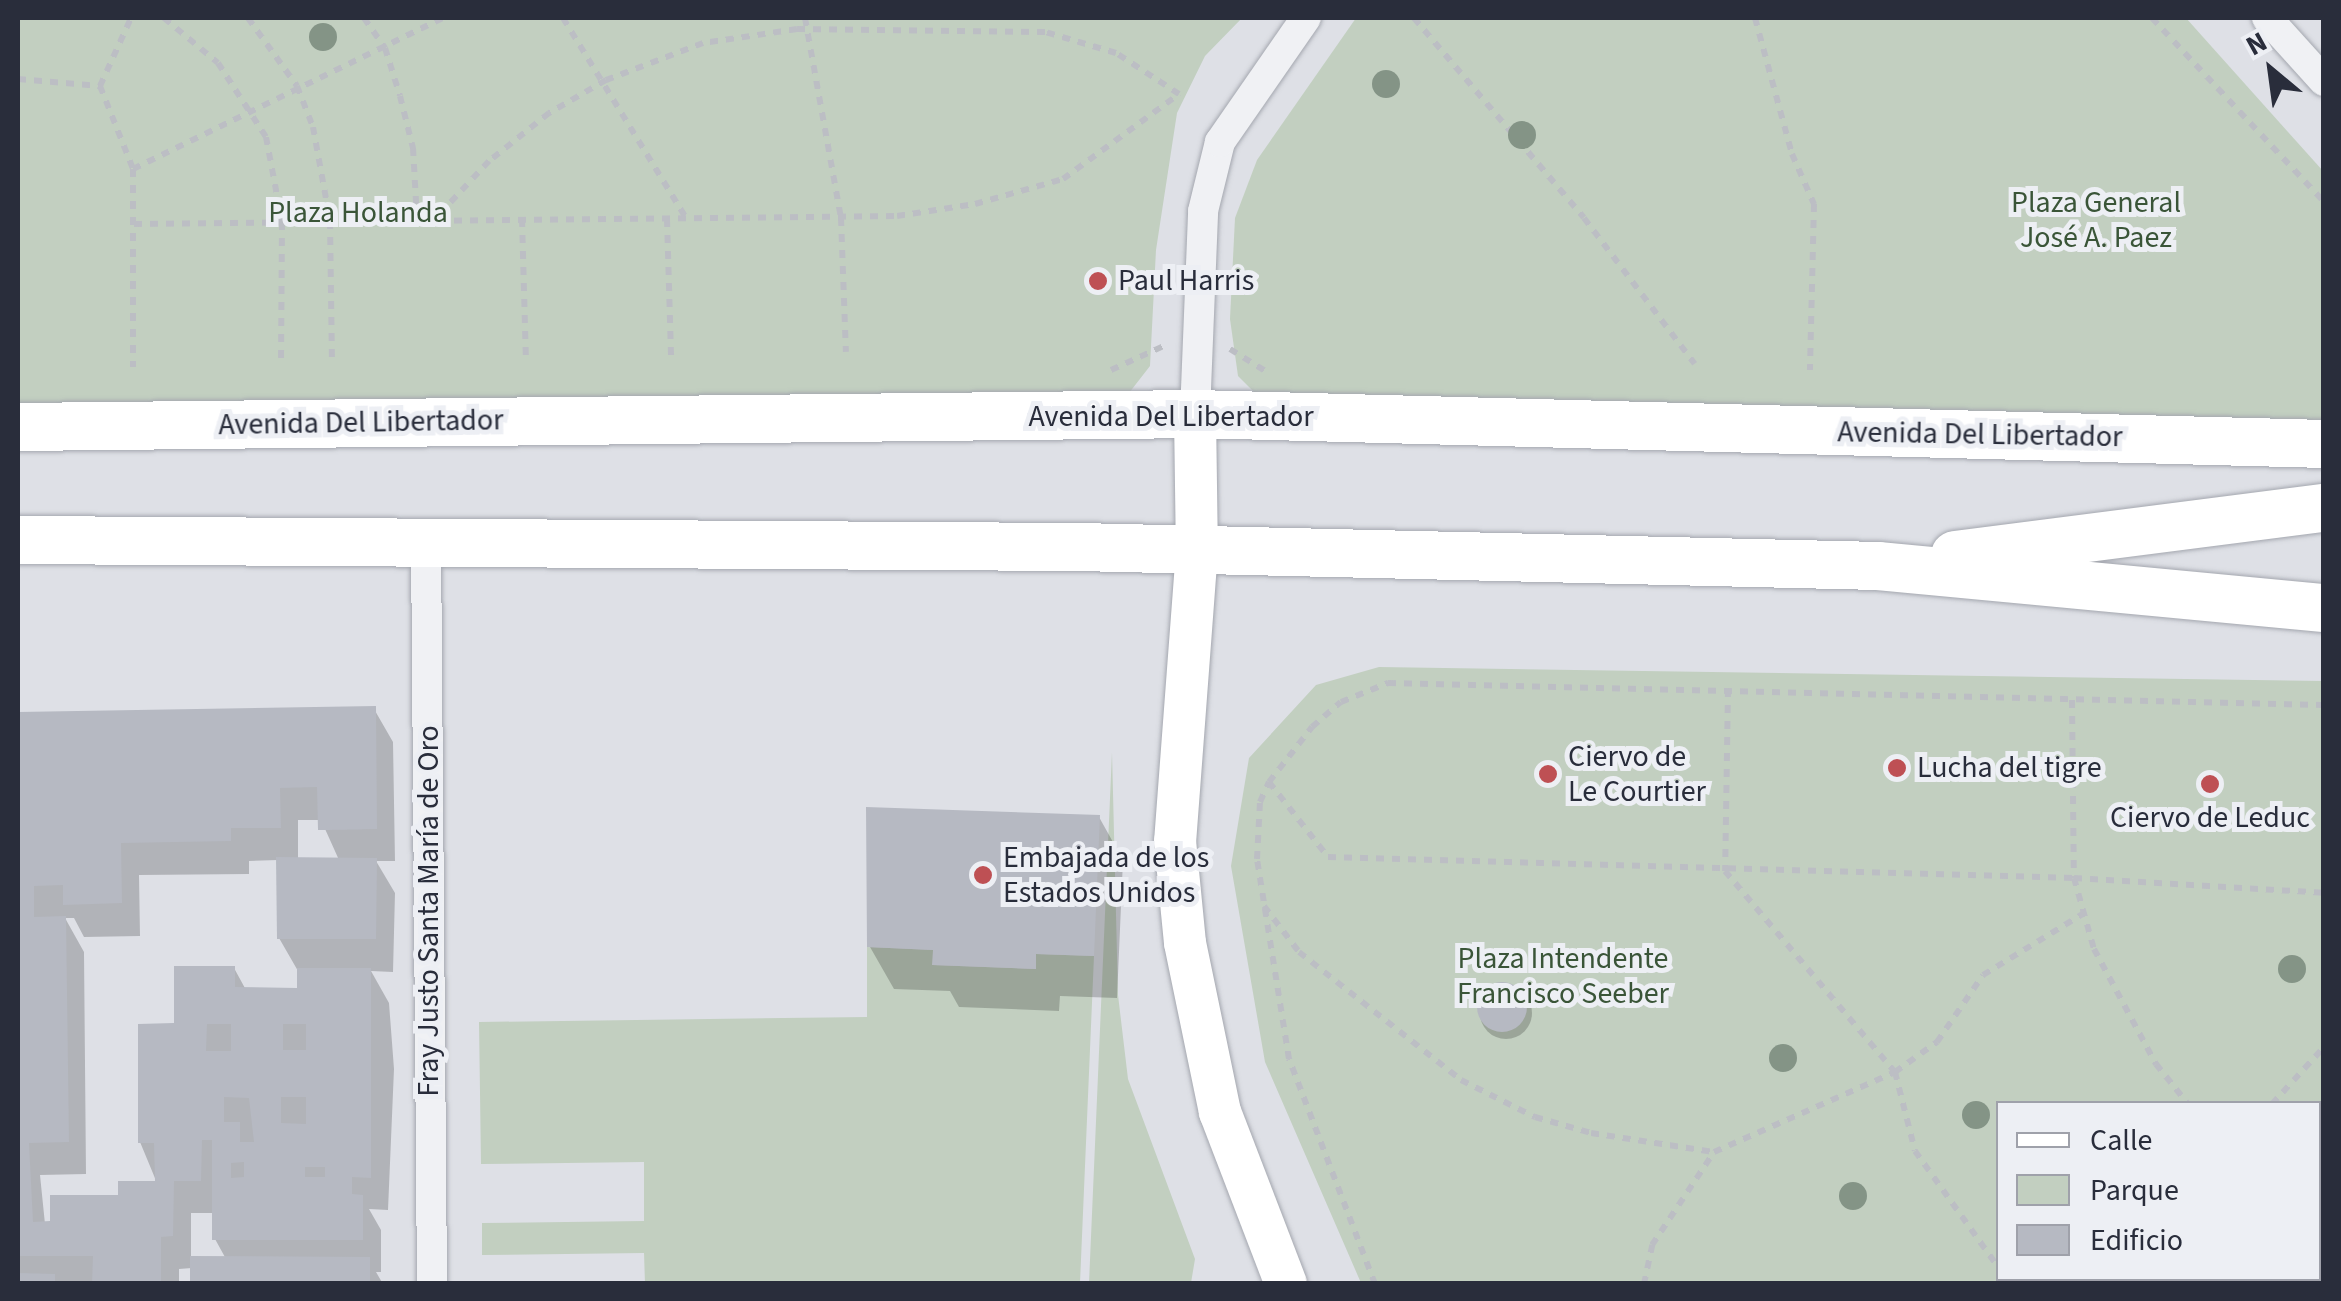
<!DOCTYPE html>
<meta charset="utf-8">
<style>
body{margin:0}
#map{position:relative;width:2341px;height:1301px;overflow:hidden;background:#dee0e6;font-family:"Source Sans 3",sans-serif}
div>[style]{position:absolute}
.green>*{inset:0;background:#c2cfc0}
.shadow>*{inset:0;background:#0003}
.round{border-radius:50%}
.building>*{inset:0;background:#b6b9c2}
.path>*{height:6px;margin-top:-3px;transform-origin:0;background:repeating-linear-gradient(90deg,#bcbec4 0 8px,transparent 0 16px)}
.roads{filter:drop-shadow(0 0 2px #a4a7af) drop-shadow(0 0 2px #a4a7af)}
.street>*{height:30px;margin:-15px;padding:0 15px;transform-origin:15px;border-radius:15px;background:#f0f1f4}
.secondary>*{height:42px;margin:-21px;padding:0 21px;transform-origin:21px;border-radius:21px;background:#fff}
.primary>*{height:48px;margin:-24px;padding:0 24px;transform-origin:24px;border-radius:24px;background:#fff}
.trees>*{width:28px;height:28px;margin:-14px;border-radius:50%;background:#849486}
.dots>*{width:28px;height:28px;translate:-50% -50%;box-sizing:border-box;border:5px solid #edeff4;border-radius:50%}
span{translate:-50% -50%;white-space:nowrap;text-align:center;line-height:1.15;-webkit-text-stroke:10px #edeff4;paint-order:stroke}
.park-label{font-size:30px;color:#3a5538}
.poi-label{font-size:30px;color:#292d3b}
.left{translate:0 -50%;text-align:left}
.street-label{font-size:30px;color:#292d3b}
.frame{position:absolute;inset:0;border:20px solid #292d3b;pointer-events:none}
.legend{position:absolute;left:1996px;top:1101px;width:325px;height:180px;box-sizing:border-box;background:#edeff4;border:2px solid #9fa1aa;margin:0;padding:12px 18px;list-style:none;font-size:30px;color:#292d3b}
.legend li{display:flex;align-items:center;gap:20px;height:50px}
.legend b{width:50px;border:2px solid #9fa1aa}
.north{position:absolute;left:2221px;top:20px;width:100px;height:100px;-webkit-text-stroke:8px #edeff4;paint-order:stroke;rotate:331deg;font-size:28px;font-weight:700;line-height:40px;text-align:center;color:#292d3b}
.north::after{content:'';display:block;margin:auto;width:35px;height:45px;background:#292d3b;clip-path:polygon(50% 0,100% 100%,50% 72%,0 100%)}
</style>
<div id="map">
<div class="green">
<div style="clip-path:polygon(18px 18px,1242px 18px,1205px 56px,1177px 113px,1156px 250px,1150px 366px,1129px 393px,18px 411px)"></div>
<div style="clip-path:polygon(1356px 18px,2186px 18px,2323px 171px,2323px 430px,1273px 399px,1254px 392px,1238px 376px,1230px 319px,1235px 218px,1257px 160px)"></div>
<div style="clip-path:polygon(evenodd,1379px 667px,2323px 681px,2323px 1283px,1361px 1283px,1265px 1062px,1231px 866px,1249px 758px,1316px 685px,1379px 667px,1998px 1104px,2318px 1104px,2318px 1278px,1998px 1278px,1998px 1104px)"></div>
<div style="clip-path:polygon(1112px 752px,1118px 995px,1128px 1079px,1195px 1259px,1191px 1283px,1089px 1283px)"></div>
<div style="clip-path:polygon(867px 947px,933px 950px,933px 965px,1035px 969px,1036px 954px,1094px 956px,1080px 1283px,645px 1284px,644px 1253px,482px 1255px,482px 1223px,644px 1221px,644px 1162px,481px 1164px,479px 1022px,867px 1017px)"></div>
</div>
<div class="shadow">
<div style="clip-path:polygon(evenodd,374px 709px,393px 742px,395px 861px,376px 861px,395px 893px,393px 972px,371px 971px,389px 1003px,394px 1069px,388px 1210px,369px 1209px,381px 1230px,381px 1272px,376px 1272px,383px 1284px,193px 1284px,192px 1268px,179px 1269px,179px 1284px,18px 1284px,18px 715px,374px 709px,298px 820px,321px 820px,339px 860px,298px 860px,298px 820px,374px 709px,278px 860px,279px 938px,298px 971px,299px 990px,246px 990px,234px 968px,178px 1026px,140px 1142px,157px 1183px,45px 1224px,40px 1175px,86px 1174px,84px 952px,65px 918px,74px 918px,84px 937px,140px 936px,139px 875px,249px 874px,249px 861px,278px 860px,374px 709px,191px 1213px,215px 1213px,215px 1239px,226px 1259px,191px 1259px,191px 1213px)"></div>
<div style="clip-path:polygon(1099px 817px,1123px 860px,1117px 998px,1060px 996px,1059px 1011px,959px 1007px,950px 991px,894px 989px,870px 947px)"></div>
<div class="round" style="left:1480px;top:987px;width:52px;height:52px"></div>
</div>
<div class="building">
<div style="clip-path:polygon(evenodd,376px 706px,377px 829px,318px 830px,317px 787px,280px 788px,281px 828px,231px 828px,231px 841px,121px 843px,122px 903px,63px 905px,63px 885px,34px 886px,34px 917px,66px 916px,69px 1142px,29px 1143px,33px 1222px,50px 1221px,50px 1195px,118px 1195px,118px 1181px,155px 1181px,154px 1143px,138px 1143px,138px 1024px,174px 1023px,174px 966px,235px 966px,235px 987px,297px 988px,297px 968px,371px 968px,371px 1178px,352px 1177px,352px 1194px,363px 1195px,363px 1240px,212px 1240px,212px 1140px,202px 1140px,201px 1181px,174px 1181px,173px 1236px,161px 1237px,161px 1284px,92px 1284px,93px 1256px,18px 1256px,18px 712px,376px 706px,207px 1024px,231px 1024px,231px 1051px,206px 1051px,207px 1024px,376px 706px,283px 1024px,306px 1024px,306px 1050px,283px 1050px,283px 1024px,376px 706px,224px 1097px,249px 1098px,254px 1142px,240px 1142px,240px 1122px,224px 1122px,224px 1097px,376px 706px,281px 1097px,306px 1097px,306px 1124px,281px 1123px,281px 1097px,376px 706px,244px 1162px,244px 1177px,231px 1178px,231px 1163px,244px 1162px,376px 706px,305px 1167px,325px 1167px,325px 1177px,305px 1177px,305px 1167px)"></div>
<div style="clip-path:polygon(866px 807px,1100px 815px,1094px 956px,1036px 954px,1036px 969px,932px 965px,933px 950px,867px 947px)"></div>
<div style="clip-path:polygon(276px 857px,377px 858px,376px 939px,277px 939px)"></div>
<div class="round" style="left:1477px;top:982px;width:50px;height:50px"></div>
<div style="clip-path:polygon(190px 1256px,370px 1257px,370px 1284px,190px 1284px)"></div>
<div style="clip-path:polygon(18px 1273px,55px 1274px,55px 1284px,18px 1284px)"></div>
</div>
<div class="path">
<div style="left:164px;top:18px;width:70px;rotate:39.8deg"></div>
<div style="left:218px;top:63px;width:88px;rotate:57deg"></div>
<div style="left:266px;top:137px;width:86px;rotate:79.3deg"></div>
<div style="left:282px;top:222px;width:143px;rotate:90.4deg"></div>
<div style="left:248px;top:18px;width:84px;rotate:54.2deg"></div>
<div style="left:297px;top:86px;width:44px;rotate:68.7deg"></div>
<div style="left:313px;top:127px;width:96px;rotate:79.7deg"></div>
<div style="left:330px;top:221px;width:143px;rotate:89.2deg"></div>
<div style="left:364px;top:18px;width:37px;rotate:55deg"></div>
<div style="left:385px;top:48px;width:50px;rotate:72.6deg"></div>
<div style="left:400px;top:96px;width:54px;rotate:76deg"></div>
<div style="left:413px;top:148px;width:72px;rotate:86.8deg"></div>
<div style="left:563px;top:18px;width:235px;rotate:58.4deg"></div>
<div style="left:805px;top:18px;width:203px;rotate:79.8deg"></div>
<div style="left:841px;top:218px;width:134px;rotate:87.9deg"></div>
<div style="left:1414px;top:18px;width:262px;rotate:49.6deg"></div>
<div style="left:1584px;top:218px;width:183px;rotate:52.8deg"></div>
<div style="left:1755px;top:18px;width:141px;rotate:74.8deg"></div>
<div style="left:1792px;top:154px;width:55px;rotate:66.3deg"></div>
<div style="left:1814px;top:204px;width:166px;rotate:91.4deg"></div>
<div style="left:2152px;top:18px;width:252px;rotate:46.9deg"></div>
<div style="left:18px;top:79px;width:82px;rotate:4.9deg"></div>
<div style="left:100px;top:86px;width:89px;rotate:68.3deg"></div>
<div style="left:133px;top:169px;width:198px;rotate:90deg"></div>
<div style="left:100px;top:86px;width:75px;rotate:-65.5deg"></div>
<div style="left:133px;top:169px;width:344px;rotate:-26deg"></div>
<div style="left:522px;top:219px;width:141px;rotate:88.4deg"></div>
<div style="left:667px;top:219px;width:138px;rotate:88.3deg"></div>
<div style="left:134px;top:224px;width:763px;rotate:-0.6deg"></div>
<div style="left:897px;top:216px;width:79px;rotate:-8.7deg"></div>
<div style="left:975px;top:204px;width:91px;rotate:-15.9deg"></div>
<div style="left:1063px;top:179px;width:144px;rotate:-36.2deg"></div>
<div style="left:1179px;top:94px;width:75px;rotate:-146.9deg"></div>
<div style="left:1116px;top:53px;width:74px;rotate:-163.5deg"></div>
<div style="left:1045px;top:32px;width:248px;rotate:-179.3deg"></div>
<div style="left:797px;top:29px;width:95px;rotate:171.5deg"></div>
<div style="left:703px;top:43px;width:104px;rotate:159.1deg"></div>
<div style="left:606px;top:80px;width:66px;rotate:149.9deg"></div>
<div style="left:549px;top:113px;width:77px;rotate:141.3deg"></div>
<div style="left:489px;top:161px;width:81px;rotate:133deg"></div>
<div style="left:1230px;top:349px;width:47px;rotate:32deg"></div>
<div style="left:1111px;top:370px;width:63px;rotate:-24.5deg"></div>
<div style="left:1728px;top:689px;width:182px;rotate:90.9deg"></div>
<div style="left:1725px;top:871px;width:263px;rotate:49.8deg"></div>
<div style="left:1895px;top:1072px;width:81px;rotate:75.8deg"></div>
<div style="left:1915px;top:1151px;width:143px;rotate:54.4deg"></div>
<div style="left:2072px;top:700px;width:178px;rotate:89.4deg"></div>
<div style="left:2074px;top:878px;width:74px;rotate:74.3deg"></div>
<div style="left:2094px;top:949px;width:131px;rotate:61.7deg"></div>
<div style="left:2156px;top:1064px;width:51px;rotate:51.3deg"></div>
<div style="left:1269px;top:782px;width:95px;rotate:51.8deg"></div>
<div style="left:1328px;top:857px;width:746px;rotate:1.61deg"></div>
<div style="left:2074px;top:878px;width:250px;rotate:3.4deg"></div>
<div style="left:1264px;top:906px;width:58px;rotate:52.7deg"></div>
<div style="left:1299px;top:952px;width:206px;rotate:38.3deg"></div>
<div style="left:1461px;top:1080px;width:83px;rotate:26.6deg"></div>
<div style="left:1535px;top:1117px;width:58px;rotate:15.9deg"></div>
<div style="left:1591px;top:1133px;width:124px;rotate:8.8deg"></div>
<div style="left:2272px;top:1104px;width:77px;rotate:-47.6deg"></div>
<div style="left:2318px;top:1123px;width:7px;rotate:-34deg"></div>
<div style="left:2318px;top:1194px;width:6px;rotate:18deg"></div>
<div style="left:2318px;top:1250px;width:6px;rotate:-18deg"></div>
<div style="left:2007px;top:1278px;width:7px;rotate:56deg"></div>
<div style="left:2202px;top:1278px;width:6px;rotate:81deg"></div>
<div style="left:1375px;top:1284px;width:241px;rotate:-110.9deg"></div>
<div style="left:1289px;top:1059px;width:203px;rotate:-99.1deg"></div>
<div style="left:1257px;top:859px;width:57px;rotate:-87deg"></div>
<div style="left:1260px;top:802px;width:22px;rotate:-66deg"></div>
<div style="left:1269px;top:782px;width:70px;rotate:-52deg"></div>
<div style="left:1312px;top:727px;width:38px;rotate:-41deg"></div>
<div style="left:1341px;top:702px;width:51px;rotate:-22deg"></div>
<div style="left:1388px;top:683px;width:936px;rotate:1.35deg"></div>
<div style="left:1644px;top:1284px;width:40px;rotate:-78deg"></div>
<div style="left:1652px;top:1245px;width:112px;rotate:-56.3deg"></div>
<div style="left:1714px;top:1152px;width:198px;rotate:-23.8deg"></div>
<div style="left:1895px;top:1072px;width:52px;rotate:-35.5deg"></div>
<div style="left:1937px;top:1042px;width:81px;rotate:-55.5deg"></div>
<div style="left:1983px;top:975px;width:119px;rotate:-31.5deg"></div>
<div style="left:2106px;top:1284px;width:8px;rotate:-50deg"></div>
</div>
<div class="roads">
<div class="street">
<div style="left:2267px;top:18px;width:85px;rotate:47.9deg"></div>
<div style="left:1195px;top:414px;width:203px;rotate:-87.7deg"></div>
<div style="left:1203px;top:211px;width:71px;rotate:-76.2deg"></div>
<div style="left:1220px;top:142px;width:151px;rotate:-55.3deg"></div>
<div style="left:426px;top:539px;width:745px;rotate:89.54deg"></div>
</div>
<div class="secondary">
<div style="left:1195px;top:414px;width:136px;rotate:89.2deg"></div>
<div style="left:1197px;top:550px;width:292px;rotate:94.3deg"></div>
<div style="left:1175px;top:841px;width:102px;rotate:84.4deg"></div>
<div style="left:1185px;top:943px;width:173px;rotate:78.3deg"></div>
<div style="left:1220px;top:1112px;width:184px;rotate:69deg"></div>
</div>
<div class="primary">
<div style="left:18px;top:427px;width:1177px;rotate:-0.63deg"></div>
<div style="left:1195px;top:414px;width:1129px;rotate:1.52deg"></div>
<div style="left:18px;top:540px;width:1061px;rotate:0.38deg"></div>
<div style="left:1079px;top:547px;width:799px;rotate:1.36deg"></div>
<div style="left:1878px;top:566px;width:448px;rotate:5.4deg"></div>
<div style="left:1955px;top:555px;width:372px;rotate:-7.3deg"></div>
</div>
</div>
<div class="trees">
<div style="left:323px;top:37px"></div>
<div style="left:1386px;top:84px"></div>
<div style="left:1522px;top:135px"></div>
<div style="left:2292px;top:969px"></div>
<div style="left:1783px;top:1058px"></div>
<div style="left:1976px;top:1115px"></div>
<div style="left:1853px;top:1196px"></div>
</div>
<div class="dots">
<div style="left:1098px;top:281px;background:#be5054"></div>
<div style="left:1897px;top:768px;background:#be5054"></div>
<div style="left:1548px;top:774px;background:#be5054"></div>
<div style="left:2210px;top:784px;background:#be5054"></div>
<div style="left:983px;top:875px;background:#be5054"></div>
</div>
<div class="park-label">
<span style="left:2096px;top:220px">Plaza General<br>José A. Paez</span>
<span style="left:358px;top:213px">Plaza Holanda</span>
<span style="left:1563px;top:976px">Plaza Intendente<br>Francisco Seeber</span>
</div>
<div class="poi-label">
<span class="left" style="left:1118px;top:281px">Paul Harris</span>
<span class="left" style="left:1568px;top:774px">Ciervo de<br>Le Courtier</span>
<span class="left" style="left:1917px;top:768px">Lucha del tigre</span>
<span style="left:2210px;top:818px">Ciervo de Leduc</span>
<span class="left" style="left:1003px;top:875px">Embajada de los<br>Estados Unidos</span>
</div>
<div class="street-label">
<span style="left:1171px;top:417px">Avenida Del Libertador</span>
<span style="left:361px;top:423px;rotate:-1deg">Avenida Del Libertador</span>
<span style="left:1980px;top:435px;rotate:1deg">Avenida Del Libertador</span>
<span style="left:429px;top:911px;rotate:-90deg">Fray Justo Santa María de Oro</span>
</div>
<div class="frame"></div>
<ul class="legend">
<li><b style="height:12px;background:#fff"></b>Calle</li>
<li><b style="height:28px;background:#c2cfc0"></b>Parque</li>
<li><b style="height:28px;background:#b6b9c2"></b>Edificio</li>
</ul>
<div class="north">N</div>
</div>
